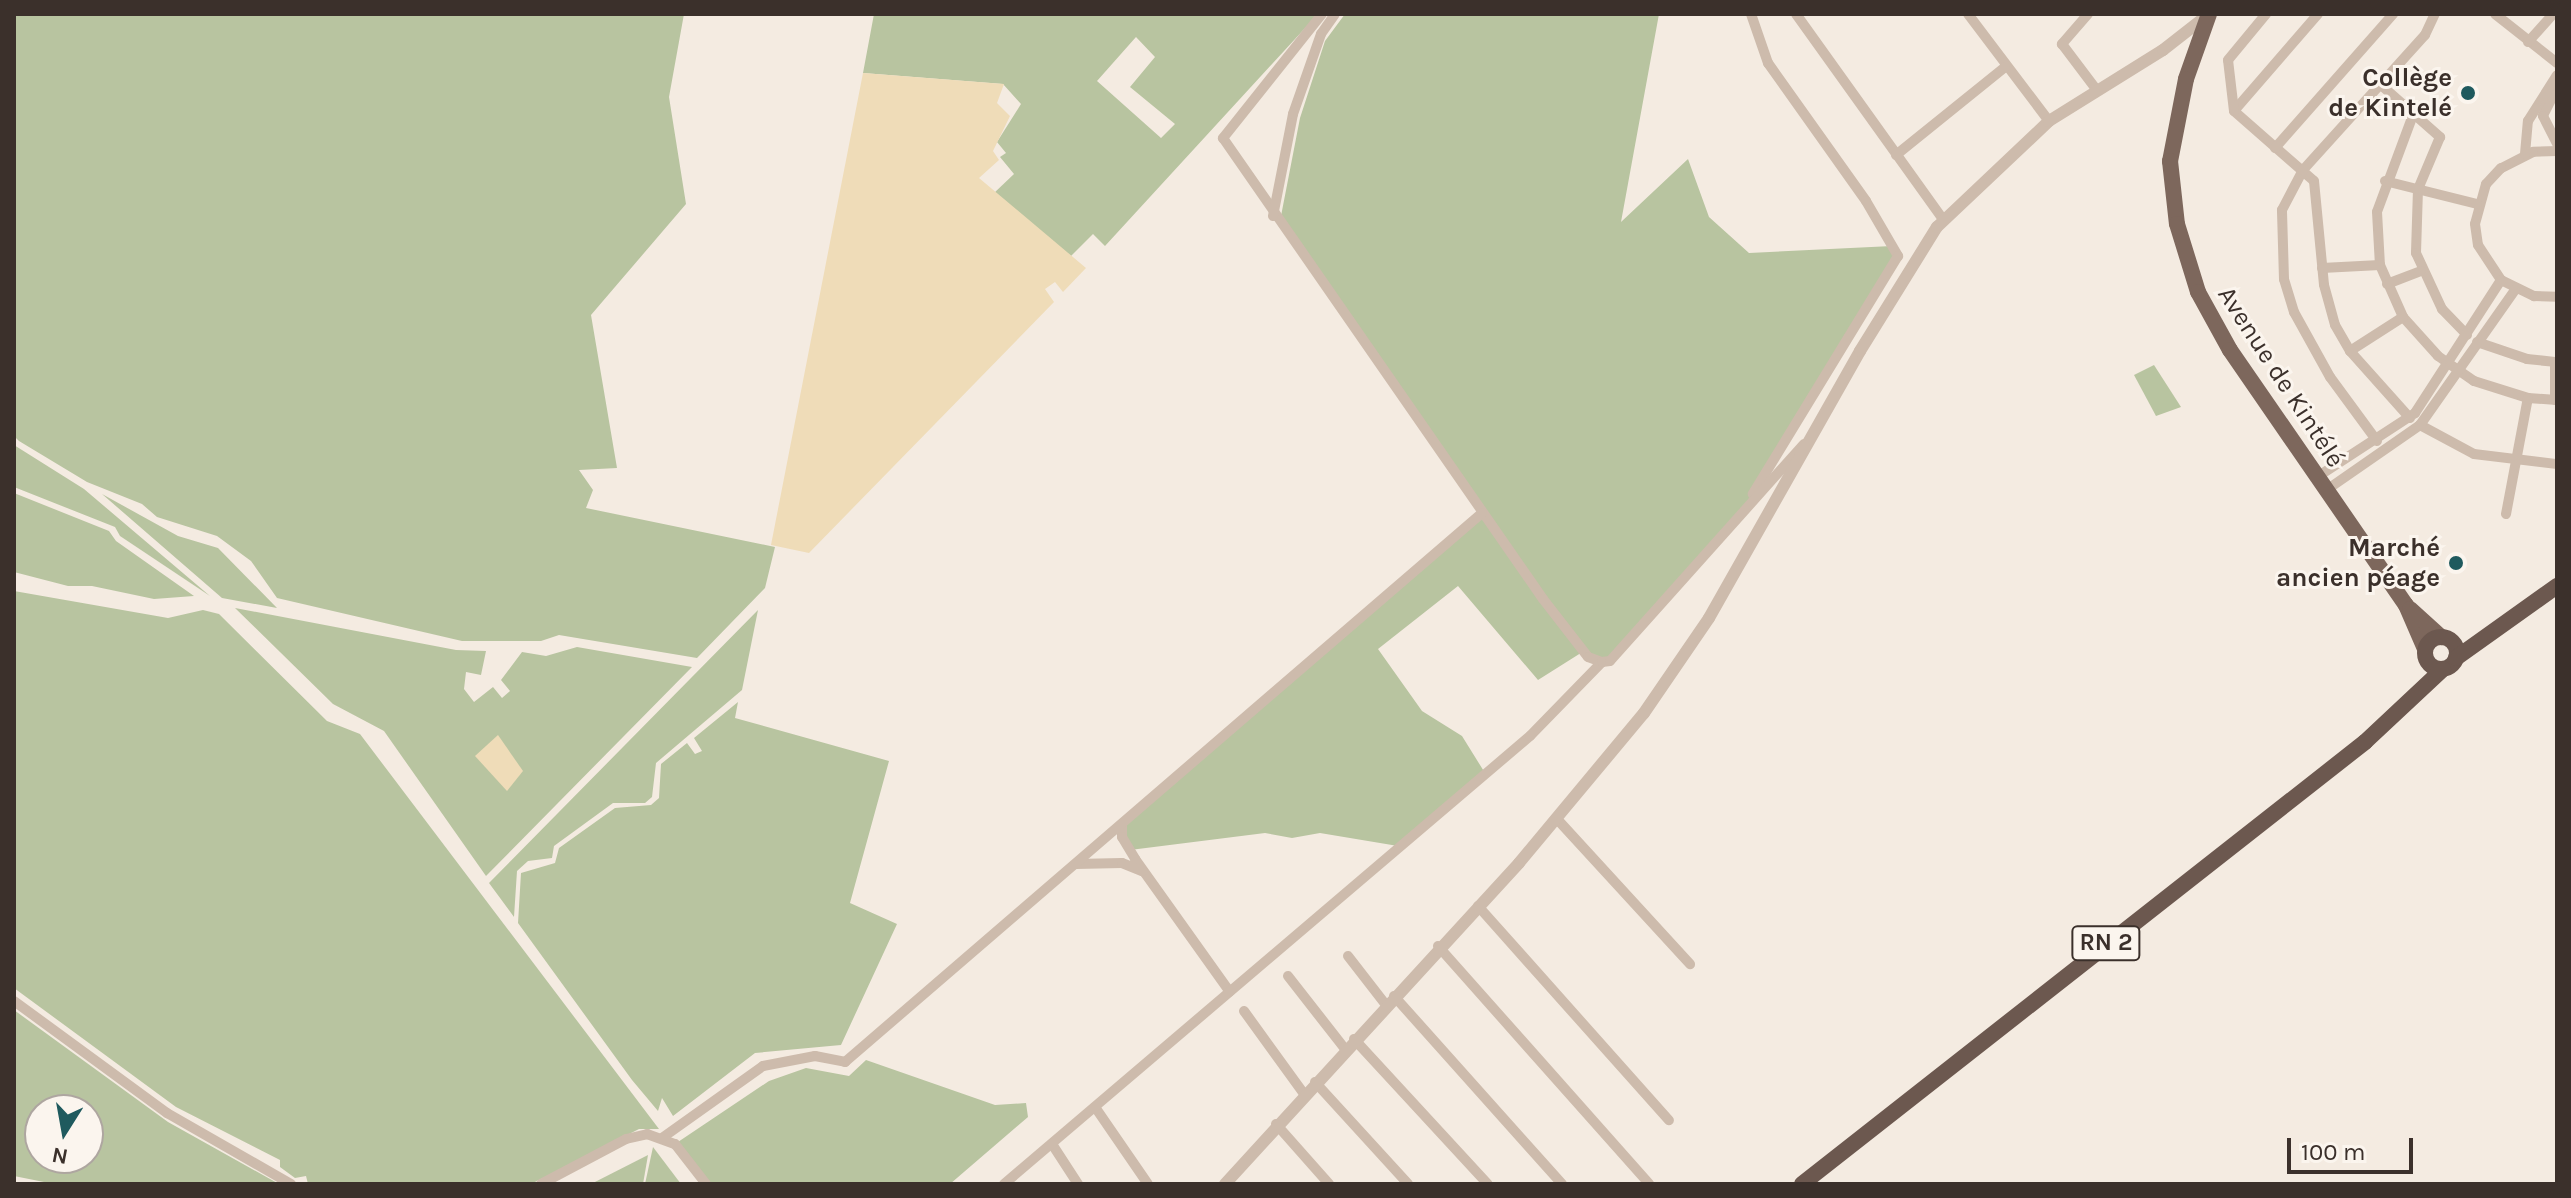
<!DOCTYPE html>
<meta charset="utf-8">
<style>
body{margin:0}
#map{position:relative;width:2571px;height:1198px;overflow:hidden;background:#f4ebe1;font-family:Karla,sans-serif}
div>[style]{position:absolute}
.green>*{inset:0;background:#b8c4a0}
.sand>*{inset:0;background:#efdcb8}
.minor>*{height:10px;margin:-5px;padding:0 5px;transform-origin:5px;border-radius:5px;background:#cdbbac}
.tertiary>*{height:12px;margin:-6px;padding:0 6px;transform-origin:6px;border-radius:6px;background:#cdbbac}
.primary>*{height:16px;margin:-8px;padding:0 8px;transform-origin:8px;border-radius:8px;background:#7d675c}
.trunk>*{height:16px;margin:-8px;padding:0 8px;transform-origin:8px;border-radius:8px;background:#6c584f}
.trunk>.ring{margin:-8px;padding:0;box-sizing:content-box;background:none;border:16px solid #6c584f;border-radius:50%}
.dots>*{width:22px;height:22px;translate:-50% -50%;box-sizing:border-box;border:4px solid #fbf5ee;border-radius:50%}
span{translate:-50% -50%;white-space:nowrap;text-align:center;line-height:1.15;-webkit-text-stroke:6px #fbf5ee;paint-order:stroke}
.shield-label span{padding:2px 6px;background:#fbf5ee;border:2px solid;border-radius:6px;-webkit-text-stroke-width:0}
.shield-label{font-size:24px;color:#3b302b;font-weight:700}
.poi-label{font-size:26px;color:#3b302b;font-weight:700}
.right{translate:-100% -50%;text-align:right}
.street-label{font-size:26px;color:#3b302b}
.frame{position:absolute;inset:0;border:16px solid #3b302b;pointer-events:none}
.north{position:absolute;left:24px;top:1094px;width:80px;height:80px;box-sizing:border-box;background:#fbf5ee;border:2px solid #aea6a0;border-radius:50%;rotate:191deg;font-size:22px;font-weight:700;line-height:32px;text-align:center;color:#3b302b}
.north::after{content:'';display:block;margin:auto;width:28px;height:36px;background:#1f5a5e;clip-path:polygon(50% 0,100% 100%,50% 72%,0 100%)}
.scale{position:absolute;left:2287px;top:1138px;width:126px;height:36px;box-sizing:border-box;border:4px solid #3b302b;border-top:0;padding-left:10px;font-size:24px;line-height:28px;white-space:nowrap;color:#3b302b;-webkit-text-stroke:6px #fbf5ee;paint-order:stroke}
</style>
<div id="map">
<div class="green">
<div style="clip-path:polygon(14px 14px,684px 14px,669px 97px,686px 204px,591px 315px,617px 468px,579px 470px,593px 490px,586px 508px,775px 547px,765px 588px,697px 658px,559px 635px,541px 641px,462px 641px,277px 598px,251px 561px,217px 536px,157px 517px,142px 504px,87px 482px,19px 441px,14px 436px)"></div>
<div style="clip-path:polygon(evenodd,874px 14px,1318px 14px,1105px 246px,1093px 234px,1071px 256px,993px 194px,1014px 174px,1000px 157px,1006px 153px,997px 142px,1021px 104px,1003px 84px,863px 73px,874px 14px,1136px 37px,1155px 57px,1130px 87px,1175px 124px,1161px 138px,1097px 81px,1136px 37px)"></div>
<div style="clip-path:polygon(1345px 14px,1659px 14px,1621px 222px,1688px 159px,1709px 217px,1749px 253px,1892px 246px,1898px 256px,1742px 513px,1610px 661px,1584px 651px,1538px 680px,1458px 586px,1378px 649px,1422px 711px,1462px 736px,1485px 773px,1398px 846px,1320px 833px,1292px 838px,1265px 833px,1130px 850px,1122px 824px,1482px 513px,1281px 216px,1300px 118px,1325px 41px)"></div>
<div style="clip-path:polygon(2154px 365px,2181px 407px,2156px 416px,2134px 375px)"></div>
<div style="clip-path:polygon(14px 445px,84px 489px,210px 596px,120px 536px,115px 527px,14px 487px)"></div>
<div style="clip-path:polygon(14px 493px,109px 531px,116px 541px,194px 596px,154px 599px,92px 586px,68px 586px,14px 572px)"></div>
<div style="clip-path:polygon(102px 494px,178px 536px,218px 548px,277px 608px,222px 598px)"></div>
<div style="clip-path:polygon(14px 591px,168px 618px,203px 610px,219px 614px,327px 721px,360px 734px,659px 1129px,639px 1129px,531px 1184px,308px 1184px,306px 1176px,295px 1178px,280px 1167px,280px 1160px,176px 1107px,14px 988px)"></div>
<div style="clip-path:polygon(235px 608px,456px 650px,486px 651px,481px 675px,466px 672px,464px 689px,474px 702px,493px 687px,502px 698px,510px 691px,501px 680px,522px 652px,546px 656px,577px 647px,692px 667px,486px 876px,384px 731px,333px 704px)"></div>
<div style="clip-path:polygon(758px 610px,742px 690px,656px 763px,652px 797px,645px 803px,613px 803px,554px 846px,552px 858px,528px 861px,517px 871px,514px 917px,489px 883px)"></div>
<div style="clip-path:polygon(738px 702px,735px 718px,889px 761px,850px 903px,897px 924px,841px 1045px,755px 1053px,673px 1116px,662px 1098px,658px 1111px,632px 1080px,518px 923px,521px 873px,555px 863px,559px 848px,615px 808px,651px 805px,659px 798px,661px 764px,687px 743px,695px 754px,702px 751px,694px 738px)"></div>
<div style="clip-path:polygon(evenodd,14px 1010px,168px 1122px,279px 1184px,54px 1184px,14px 1176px,14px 1010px,40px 1110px,88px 1110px,88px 1158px,40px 1158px,40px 1110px)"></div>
<div style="clip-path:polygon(866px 1060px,995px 1105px,1026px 1103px,1028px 1117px,950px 1184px,709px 1184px,675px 1144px,769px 1081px,806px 1068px,849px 1076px)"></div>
<div style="clip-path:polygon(653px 1147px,681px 1184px,645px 1184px)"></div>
<div style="clip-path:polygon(648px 1155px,643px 1184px,591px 1184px)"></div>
</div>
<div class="sand">
<div style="clip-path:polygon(863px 73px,1004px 84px,997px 103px,1010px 116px,993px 151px,999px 160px,979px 178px,1086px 268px,1063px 292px,1055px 282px,1045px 289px,1054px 302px,809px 553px,771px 545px)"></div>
<div style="clip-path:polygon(498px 735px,523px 771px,507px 791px,475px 756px)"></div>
</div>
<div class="minor">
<div style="left:1322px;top:14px;width:159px;rotate:128.6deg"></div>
<div style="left:1223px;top:138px;width:561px;rotate:55.23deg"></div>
<div style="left:1543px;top:599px;width:73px;rotate:52.2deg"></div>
<div style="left:1588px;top:657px;width:15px;rotate:20deg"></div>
<div style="left:1751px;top:14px;width:52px;rotate:70.9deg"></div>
<div style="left:1768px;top:63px;width:169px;rotate:54.6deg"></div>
<div style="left:1866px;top:201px;width:64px;rotate:59.8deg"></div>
<div style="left:1898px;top:256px;width:279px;rotate:121.4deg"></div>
<div style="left:1796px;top:14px;width:252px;rotate:54.4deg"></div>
<div style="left:1968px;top:14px;width:134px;rotate:52.9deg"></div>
<div style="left:2088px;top:14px;width:40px;rotate:131deg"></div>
<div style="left:2062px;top:44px;width:56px;rotate:52.9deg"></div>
<div style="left:2318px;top:14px;width:128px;rotate:130.9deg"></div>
<div style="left:2234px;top:111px;width:106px;rotate:41.2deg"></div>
<div style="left:2314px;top:181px;width:104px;rotate:84.5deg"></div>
<div style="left:2324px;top:285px;width:41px;rotate:74.6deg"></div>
<div style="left:2335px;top:325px;width:30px;rotate:60deg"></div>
<div style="left:2350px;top:351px;width:90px;rotate:48.2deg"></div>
<div style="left:2495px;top:14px;width:79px;rotate:38.3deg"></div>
<div style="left:2528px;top:42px;width:38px;rotate:-48deg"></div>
<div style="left:2381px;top:85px;width:79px;rotate:41.4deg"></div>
<div style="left:2440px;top:137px;width:56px;rotate:112.9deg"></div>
<div style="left:2418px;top:189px;width:64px;rotate:91.8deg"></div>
<div style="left:2416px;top:253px;width:62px;rotate:65.1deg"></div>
<div style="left:2442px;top:309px;width:36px;rotate:46deg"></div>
<div style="left:2557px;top:88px;width:31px;rotate:117deg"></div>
<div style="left:2543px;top:116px;width:31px;rotate:63deg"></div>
<div style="left:2234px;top:111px;width:51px;rotate:-96.7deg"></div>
<div style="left:2228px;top:60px;width:60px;rotate:-50.4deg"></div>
<div style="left:2413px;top:115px;width:103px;rotate:110.4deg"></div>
<div style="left:2377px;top:212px;width:53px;rotate:86.8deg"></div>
<div style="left:2380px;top:265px;width:57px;rotate:66.1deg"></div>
<div style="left:2403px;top:317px;width:52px;rotate:48.1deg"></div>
<div style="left:2438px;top:356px;width:44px;rotate:34.8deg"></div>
<div style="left:2474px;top:381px;width:57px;rotate:17.5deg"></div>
<div style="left:2528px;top:398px;width:29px;rotate:4deg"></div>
<div style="left:2275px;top:148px;width:179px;rotate:-48.6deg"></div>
<div style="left:2557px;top:151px;width:24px;rotate:178deg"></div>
<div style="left:2533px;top:152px;width:36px;rotate:153deg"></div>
<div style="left:2501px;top:168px;width:22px;rotate:133deg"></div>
<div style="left:2486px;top:184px;width:41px;rotate:105.4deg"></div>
<div style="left:2475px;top:224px;width:21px;rotate:82deg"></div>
<div style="left:2478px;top:245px;width:42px;rotate:56.7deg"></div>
<div style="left:2501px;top:280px;width:37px;rotate:26deg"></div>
<div style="left:2534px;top:296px;width:23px;rotate:2deg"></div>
<div style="left:2525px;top:154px;width:33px;rotate:-85deg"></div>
<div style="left:2528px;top:121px;width:54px;rotate:-57.8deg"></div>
<div style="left:1896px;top:155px;width:140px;rotate:-38.9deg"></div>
<div style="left:2385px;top:181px;width:95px;rotate:14deg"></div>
<div style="left:1273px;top:216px;width:104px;rotate:-78.9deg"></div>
<div style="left:1293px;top:114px;width:85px;rotate:-70.7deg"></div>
<div style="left:1321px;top:34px;width:24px;rotate:-55deg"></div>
<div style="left:2322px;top:268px;width:58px;rotate:-3deg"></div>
<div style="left:2387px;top:284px;width:36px;rotate:-21deg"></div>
<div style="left:2477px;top:342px;width:53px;rotate:18.8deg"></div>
<div style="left:2527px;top:359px;width:30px;rotate:6deg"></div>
<div style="left:2350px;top:351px;width:63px;rotate:-32.7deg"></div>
<div style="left:2555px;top:400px;width:38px;rotate:-90deg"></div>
<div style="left:2420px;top:425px;width:61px;rotate:28.2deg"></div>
<div style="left:2474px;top:454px;width:84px;rotate:6.9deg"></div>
<div style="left:2377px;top:441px;width:79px;rotate:-126.3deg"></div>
<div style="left:2330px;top:377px;width:74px;rotate:-119deg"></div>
<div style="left:2294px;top:312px;width:34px;rotate:-107deg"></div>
<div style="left:2284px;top:279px;width:69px;rotate:-91.7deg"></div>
<div style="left:2282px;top:210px;width:45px;rotate:-62.3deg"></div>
<div style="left:2303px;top:170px;width:182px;rotate:-47.9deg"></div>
<div style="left:2425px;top:35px;width:23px;rotate:-65deg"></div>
<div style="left:2317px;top:477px;width:117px;rotate:-33.1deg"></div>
<div style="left:2415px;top:413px;width:158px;rotate:-57.1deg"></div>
<div style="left:2325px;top:491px;width:116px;rotate:-34.8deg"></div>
<div style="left:2420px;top:425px;width:165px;rotate:-54.9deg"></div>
<div style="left:2506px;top:514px;width:118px;rotate:-79.3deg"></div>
<div style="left:1557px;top:819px;width:197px;rotate:47.5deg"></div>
<div style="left:1122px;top:824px;width:13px;rotate:90deg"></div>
<div style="left:1122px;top:837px;width:26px;rotate:59deg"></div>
<div style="left:1135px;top:859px;width:163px;rotate:54.5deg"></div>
<div style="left:1076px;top:864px;width:46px;rotate:-1.2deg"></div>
<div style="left:1122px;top:863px;width:22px;rotate:22deg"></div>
<div style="left:1478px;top:906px;width:287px;rotate:48.3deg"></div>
<div style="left:1438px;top:946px;width:318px;rotate:48.4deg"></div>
<div style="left:1348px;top:956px;width:62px;rotate:52.2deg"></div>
<div style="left:1288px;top:976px;width:93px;rotate:52deg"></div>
<div style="left:1394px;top:996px;width:252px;rotate:48.2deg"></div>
<div style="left:14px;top:1001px;width:190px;rotate:36.2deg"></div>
<div style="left:167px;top:1113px;width:143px;rotate:29.8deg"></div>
<div style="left:1244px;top:1011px;width:102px;rotate:54.1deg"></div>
<div style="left:1354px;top:1039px;width:197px;rotate:47.3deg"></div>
<div style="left:1315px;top:1082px;width:138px;rotate:47.6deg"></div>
<div style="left:1095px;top:1107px;width:93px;rotate:55.5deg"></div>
<div style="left:1276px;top:1124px;width:80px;rotate:48.5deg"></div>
<div style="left:662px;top:1138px;width:124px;rotate:-35.5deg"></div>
<div style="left:763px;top:1066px;width:53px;rotate:-10.9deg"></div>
<div style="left:815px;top:1056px;width:31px;rotate:11deg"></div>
<div style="left:845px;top:1062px;width:841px;rotate:-40.76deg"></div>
<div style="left:1052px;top:1144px;width:48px;rotate:57deg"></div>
<div style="left:541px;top:1184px;width:96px;rotate:-27.9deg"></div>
<div style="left:626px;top:1139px;width:22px;rotate:-13deg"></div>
<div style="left:647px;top:1134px;width:30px;rotate:20deg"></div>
<div style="left:675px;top:1144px;width:51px;rotate:52.2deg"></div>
<div style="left:1004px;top:1184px;width:691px;rotate:-40.42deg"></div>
<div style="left:1530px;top:736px;width:103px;rotate:-45.8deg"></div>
<div style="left:1602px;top:662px;width:8px;rotate:-7deg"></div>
<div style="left:1610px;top:661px;width:291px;rotate:-48.2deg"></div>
</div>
<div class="tertiary">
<div style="left:1225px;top:1184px;width:435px;rotate:-47.5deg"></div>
<div style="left:1519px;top:863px;width:195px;rotate:-50.2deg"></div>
<div style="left:1644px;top:713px;width:115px;rotate:-55.6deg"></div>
<div style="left:1709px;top:618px;width:307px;rotate:-60.5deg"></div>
<div style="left:1860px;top:351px;width:146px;rotate:-58.2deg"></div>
<div style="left:1937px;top:227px;width:154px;rotate:-43.4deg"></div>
<div style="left:2049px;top:121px;width:134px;rotate:-31.9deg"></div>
<div style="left:2163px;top:50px;width:58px;rotate:-38deg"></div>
</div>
<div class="primary">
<div style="left:2209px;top:14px;width:69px;rotate:109.5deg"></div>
<div style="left:2186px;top:79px;width:84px;rotate:101deg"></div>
<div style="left:2170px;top:161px;width:63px;rotate:83.7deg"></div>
<div style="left:2177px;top:224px;width:71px;rotate:72.8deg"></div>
<div style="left:2198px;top:292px;width:66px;rotate:61.1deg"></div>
<div style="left:2230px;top:350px;width:310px;rotate:55.4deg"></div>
<div style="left:2406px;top:605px;width:48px;rotate:66.6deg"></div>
<div style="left:2410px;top:609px;width:42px;rotate:42.1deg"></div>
</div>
<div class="trunk">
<div class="ring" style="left:2425px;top:637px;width:16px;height:16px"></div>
<div style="left:2456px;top:658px;width:124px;rotate:-35.5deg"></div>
<div style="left:1802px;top:1184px;width:716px;rotate:-38.13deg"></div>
<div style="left:2365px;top:742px;width:107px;rotate:-43.1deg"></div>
</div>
<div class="dots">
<div style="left:2468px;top:93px;background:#1f5a5e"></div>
<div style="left:2456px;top:563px;background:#1f5a5e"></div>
</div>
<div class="shield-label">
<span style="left:2106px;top:943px">RN 2</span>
</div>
<div class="poi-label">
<span class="right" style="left:2452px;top:93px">Collège<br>de Kintelé</span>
<span class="right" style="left:2440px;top:563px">Marché<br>ancien péage</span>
</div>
<div class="street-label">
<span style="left:2281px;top:377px;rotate:57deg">Avenue de Kintélé</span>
</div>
<div class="frame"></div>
<div class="north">N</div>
<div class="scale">100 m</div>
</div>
